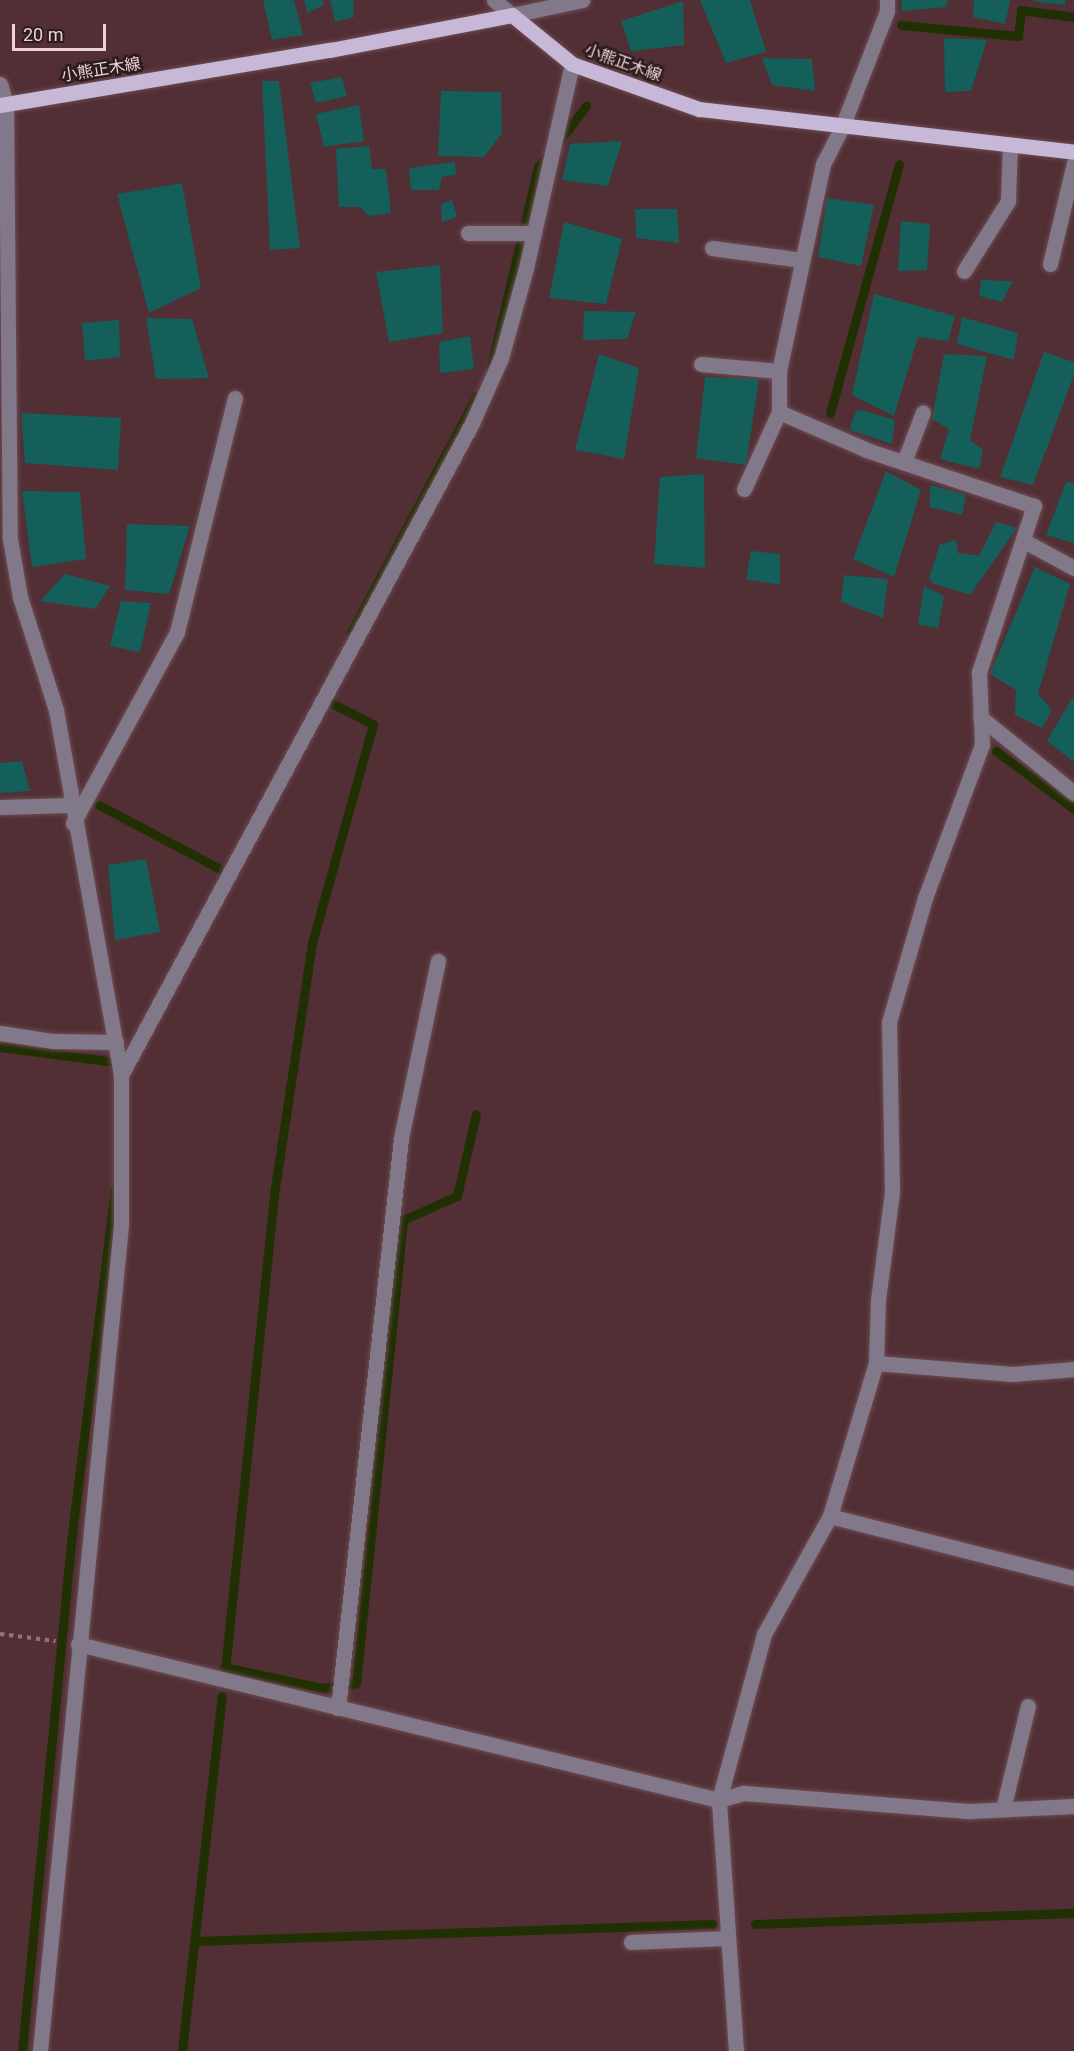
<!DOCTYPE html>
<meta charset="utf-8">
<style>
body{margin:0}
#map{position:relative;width:1074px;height:2051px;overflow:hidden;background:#522e35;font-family:Roboto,"Noto Sans JP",sans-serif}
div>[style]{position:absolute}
.stream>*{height:9px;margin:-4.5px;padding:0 4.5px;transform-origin:4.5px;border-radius:4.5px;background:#213003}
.building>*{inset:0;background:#145f59}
.path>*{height:4px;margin-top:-2px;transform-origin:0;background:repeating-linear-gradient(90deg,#927378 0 4.5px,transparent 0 9px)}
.roads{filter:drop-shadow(0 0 2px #6d4c52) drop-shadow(0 0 2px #6d4c52)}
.minor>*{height:15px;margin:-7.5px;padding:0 7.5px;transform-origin:7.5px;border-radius:7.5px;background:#817989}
.major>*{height:15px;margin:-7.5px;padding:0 7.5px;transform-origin:7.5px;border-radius:7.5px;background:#c6b8d6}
span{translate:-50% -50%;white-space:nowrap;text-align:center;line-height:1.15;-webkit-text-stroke:5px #2d1c1f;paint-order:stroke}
.street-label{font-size:16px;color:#ead2d6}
.scale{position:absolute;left:12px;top:24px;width:94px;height:27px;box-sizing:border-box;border:3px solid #ead2d6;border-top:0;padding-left:8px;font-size:18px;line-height:21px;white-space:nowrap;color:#ead2d6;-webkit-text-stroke:4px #2d1c1f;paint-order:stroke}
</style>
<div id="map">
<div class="stream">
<div style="left:901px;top:25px;width:118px;rotate:5.4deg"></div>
<div style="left:1018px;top:36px;width:26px;rotate:-83deg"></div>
<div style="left:1021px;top:10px;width:53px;rotate:7.5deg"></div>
<div style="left:557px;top:144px;width:48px;rotate:-52.7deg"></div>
<div style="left:491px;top:366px;width:204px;rotate:-76.7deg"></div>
<div style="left:538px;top:167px;width:16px;rotate:-50deg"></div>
<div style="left:830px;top:413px;width:258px;rotate:-74.5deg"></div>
<div style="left:351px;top:632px;width:268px;rotate:-62deg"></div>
<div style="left:996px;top:751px;width:97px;rotate:36.6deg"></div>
<div style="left:99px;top:805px;width:144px;rotate:27.8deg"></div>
<div style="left:0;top:1047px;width:124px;rotate:7.4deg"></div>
<div style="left:224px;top:1667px;width:100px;rotate:12.1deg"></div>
<div style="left:322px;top:1688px;width:34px;rotate:-8deg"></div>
<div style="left:356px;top:1683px;width:465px;rotate:-84.2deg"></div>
<div style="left:403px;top:1220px;width:59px;rotate:-24deg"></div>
<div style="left:457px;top:1196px;width:84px;rotate:-77deg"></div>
<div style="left:225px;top:1670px;width:485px;rotate:-84.1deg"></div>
<div style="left:275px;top:1188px;width:248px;rotate:-81.4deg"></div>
<div style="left:312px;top:943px;width:227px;rotate:-74.4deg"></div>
<div style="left:373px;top:724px;width:45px;rotate:-153.4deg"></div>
<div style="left:755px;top:1924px;width:319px;rotate:-2deg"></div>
<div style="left:195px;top:1941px;width:518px;rotate:-1.88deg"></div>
<div style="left:22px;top:2051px;width:511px;rotate:-84.5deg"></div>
<div style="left:71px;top:1542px;width:356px;rotate:-82.9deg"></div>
<div style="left:182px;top:2051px;width:357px;rotate:-83.6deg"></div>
</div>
<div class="building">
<div style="clip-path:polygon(263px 0,294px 0,303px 35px,272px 40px)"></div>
<div style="clip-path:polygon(304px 0,322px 0,324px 5px,307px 13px)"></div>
<div style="clip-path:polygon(330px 0,353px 0,354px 17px,335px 22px)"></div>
<div style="clip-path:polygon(700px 0,750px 0,766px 52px,726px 63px)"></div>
<div style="clip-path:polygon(901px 0,947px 0,947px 7px,902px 11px)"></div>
<div style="clip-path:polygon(974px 0,1010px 0,1005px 24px,973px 17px)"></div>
<div style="clip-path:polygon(1033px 0,1065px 0,1065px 5px,1033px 1px)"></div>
<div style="clip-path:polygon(683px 1px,684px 45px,631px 51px,621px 21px)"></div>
<div style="clip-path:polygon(944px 38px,987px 40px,971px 91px,945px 92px)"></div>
<div style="clip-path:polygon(762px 58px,812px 59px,815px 91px,772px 85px)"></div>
<div style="clip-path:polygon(342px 77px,347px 96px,316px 103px,310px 83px)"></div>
<div style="clip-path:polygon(262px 81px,279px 81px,300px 248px,270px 250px)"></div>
<div style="clip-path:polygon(441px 91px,501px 92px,502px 133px,484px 157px,438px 156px)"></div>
<div style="clip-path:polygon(359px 105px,364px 141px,324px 147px,316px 114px)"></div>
<div style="clip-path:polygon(622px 141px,608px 186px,562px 180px,570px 144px)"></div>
<div style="clip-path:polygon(369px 146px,372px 169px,386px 169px,391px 213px,369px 216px,360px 207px,339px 207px,336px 149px)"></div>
<div style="clip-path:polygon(455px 162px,456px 175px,442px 177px,439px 190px,411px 190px,409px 168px)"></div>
<div style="clip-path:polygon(182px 183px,201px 288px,149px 313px,117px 194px)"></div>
<div style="clip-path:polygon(827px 198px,874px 205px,861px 266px,818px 257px)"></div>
<div style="clip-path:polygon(452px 200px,457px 217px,442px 222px,441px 204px)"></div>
<div style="clip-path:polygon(635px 209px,677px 209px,679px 243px,636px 238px)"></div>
<div style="clip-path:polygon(901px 221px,930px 224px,927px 270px,898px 271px)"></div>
<div style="clip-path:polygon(564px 222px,622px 239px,606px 304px,549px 298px)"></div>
<div style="clip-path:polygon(440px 265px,443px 333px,389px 342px,376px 272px)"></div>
<div style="clip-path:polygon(981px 280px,1013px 281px,1002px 302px,979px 296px)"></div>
<div style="clip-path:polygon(874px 294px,955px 316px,948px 341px,918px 337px,894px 416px,852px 395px)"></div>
<div style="clip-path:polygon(584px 311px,636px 312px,627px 339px,583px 340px)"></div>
<div style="clip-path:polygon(962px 317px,1018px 333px,1014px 360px,957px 344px)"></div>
<div style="clip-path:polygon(146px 318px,192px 319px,209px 378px,156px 379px)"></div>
<div style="clip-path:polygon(119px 320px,120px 357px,85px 361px,82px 323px)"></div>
<div style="clip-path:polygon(470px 336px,474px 369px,440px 373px,439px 342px)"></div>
<div style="clip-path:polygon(1044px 352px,1074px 362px,1074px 375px,1033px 485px,1000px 477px)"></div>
<div style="clip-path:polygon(599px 354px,639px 368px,624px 459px,575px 450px)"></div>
<div style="clip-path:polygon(944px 354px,987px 356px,970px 440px,983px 450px,979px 469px,940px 459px,949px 429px,932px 419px)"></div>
<div style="clip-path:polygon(705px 377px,759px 379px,746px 465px,696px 458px)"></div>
<div style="clip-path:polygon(857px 409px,895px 420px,892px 444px,849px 430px)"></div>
<div style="clip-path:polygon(21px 413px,121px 418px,118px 470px,25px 463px)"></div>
<div style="clip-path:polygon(886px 471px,921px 490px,894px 577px,853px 559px)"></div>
<div style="clip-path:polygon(704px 474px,705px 568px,654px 564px,660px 477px)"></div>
<div style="clip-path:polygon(1066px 482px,1074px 483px,1074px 543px,1046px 535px)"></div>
<div style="clip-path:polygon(930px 485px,966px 495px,962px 515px,930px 507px)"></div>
<div style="clip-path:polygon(22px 491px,80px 492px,86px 559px,32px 567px)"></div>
<div style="clip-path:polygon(996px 522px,1017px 528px,970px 595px,932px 583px,929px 578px,940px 544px,956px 540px,958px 553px,979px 556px)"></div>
<div style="clip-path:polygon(127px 524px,190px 526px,169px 594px,125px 590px)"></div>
<div style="clip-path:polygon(751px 551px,780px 554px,780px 585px,746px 579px)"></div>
<div style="clip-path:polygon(1035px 567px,1070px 584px,1038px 694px,1052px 710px,1042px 728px,1015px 715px,1016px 690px,990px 674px)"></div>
<div style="clip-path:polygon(65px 574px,110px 586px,95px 609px,40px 601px)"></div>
<div style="clip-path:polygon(844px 575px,888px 579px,883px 618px,841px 602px)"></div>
<div style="clip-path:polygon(924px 586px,944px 596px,938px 628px,918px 625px)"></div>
<div style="clip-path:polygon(121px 601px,151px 603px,140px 652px,110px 646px)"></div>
<div style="clip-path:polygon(1072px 698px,1074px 699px,1074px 762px,1047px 741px)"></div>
<div style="clip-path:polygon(22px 761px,30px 791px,0 793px,0 763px)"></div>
<div style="clip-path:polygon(146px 859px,160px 932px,115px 940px,108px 865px)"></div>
</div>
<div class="path">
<div style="left:0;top:1634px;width:56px;rotate:7.1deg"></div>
</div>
<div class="roads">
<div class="minor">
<div style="left:494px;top:0;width:23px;rotate:40deg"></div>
<div style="left:512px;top:15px;width:72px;rotate:-12.1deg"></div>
<div style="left:0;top:84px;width:21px;rotate:73deg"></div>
<div style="left:6px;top:104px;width:435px;rotate:89.5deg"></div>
<div style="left:10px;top:539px;width:59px;rotate:80.2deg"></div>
<div style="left:20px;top:597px;width:119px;rotate:72.3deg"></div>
<div style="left:56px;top:710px;width:371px;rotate:79.9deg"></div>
<div style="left:121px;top:1075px;width:150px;rotate:90deg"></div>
<div style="left:121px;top:1225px;width:830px;rotate:95.6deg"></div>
<div style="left:468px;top:233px;width:64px"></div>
<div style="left:712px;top:248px;width:91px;rotate:7.6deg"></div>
<div style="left:1050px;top:264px;width:104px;rotate:-76.6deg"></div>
<div style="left:964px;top:271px;width:83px;rotate:-57.8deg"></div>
<div style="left:1008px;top:201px;width:56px;rotate:-88deg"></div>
<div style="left:701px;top:364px;width:78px;rotate:5.1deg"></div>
<div style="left:904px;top:462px;width:53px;rotate:-69.2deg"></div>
<div style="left:744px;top:489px;width:85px;rotate:-65.6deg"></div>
<div style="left:1024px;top:541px;width:57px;rotate:28.4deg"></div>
<div style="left:980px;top:717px;width:121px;rotate:39deg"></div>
<div style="left:0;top:807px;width:71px;rotate:-1.6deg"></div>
<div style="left:73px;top:823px;width:217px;rotate:-61.4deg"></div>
<div style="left:177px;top:632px;width:241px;rotate:-76.1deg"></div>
<div style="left:0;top:1033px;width:54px;rotate:8.6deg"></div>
<div style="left:53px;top:1041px;width:63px;rotate:0.9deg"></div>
<div style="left:121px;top:1075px;width:740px;rotate:-61.7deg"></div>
<div style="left:472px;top:423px;width:71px;rotate:-66deg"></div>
<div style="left:501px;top:358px;width:93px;rotate:-74.5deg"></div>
<div style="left:526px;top:268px;width:209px;rotate:-77.3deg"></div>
<div style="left:876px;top:1363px;width:137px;rotate:4.6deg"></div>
<div style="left:1013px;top:1374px;width:61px;rotate:-4.7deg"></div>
<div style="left:830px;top:1516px;width:252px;rotate:14.3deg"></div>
<div style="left:78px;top:1644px;width:660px;rotate:13.68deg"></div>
<div style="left:719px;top:1800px;width:26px;rotate:-16deg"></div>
<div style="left:744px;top:1793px;width:227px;rotate:4.6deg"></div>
<div style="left:970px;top:1811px;width:104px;rotate:-2.8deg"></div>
<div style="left:338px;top:1708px;width:573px;rotate:-83.69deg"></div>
<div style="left:401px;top:1138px;width:181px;rotate:-78.2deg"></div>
<div style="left:1003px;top:1809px;width:106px;rotate:-76.4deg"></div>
<div style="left:631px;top:1942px;width:97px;rotate:-2.4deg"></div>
<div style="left:736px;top:2051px;width:252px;rotate:-93.9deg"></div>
<div style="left:719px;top:1800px;width:172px;rotate:-74.8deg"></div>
<div style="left:764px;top:1634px;width:135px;rotate:-60.8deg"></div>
<div style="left:830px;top:1516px;width:160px;rotate:-73.3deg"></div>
<div style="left:876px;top:1363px;width:63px;rotate:-88.2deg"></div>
<div style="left:878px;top:1300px;width:109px;rotate:-82.6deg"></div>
<div style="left:892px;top:1192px;width:170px;rotate:-91deg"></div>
<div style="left:889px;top:1022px;width:129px;rotate:-73.8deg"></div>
<div style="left:925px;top:898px;width:163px;rotate:-69.6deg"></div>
<div style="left:982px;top:745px;width:73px;rotate:-92.4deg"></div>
<div style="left:979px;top:672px;width:175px;rotate:-71.7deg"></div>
<div style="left:1034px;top:506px;width:176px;rotate:-161.5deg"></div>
<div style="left:867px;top:450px;width:96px;rotate:-156.6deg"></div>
<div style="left:779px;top:412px;width:41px;rotate:-90deg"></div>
<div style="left:779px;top:371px;width:212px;rotate:-78deg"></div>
<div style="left:823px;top:164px;width:42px;rotate:-62.8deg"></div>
<div style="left:842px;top:127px;width:124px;rotate:-68.8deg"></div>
<div style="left:887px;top:11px;width:11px;rotate:-90deg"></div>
</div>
<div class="major">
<div style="left:0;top:105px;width:335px;rotate:-9.5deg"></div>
<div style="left:330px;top:50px;width:185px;rotate:-10.9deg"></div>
<div style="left:512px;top:15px;width:77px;rotate:39.2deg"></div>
<div style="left:572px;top:64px;width:135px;rotate:19.5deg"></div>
<div style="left:699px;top:109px;width:377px;rotate:6.5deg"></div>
</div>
</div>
<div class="street-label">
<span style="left:623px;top:63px;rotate:20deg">小熊正木線</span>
<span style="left:101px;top:70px;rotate:-9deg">小熊正木線</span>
</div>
<div class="scale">20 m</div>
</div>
